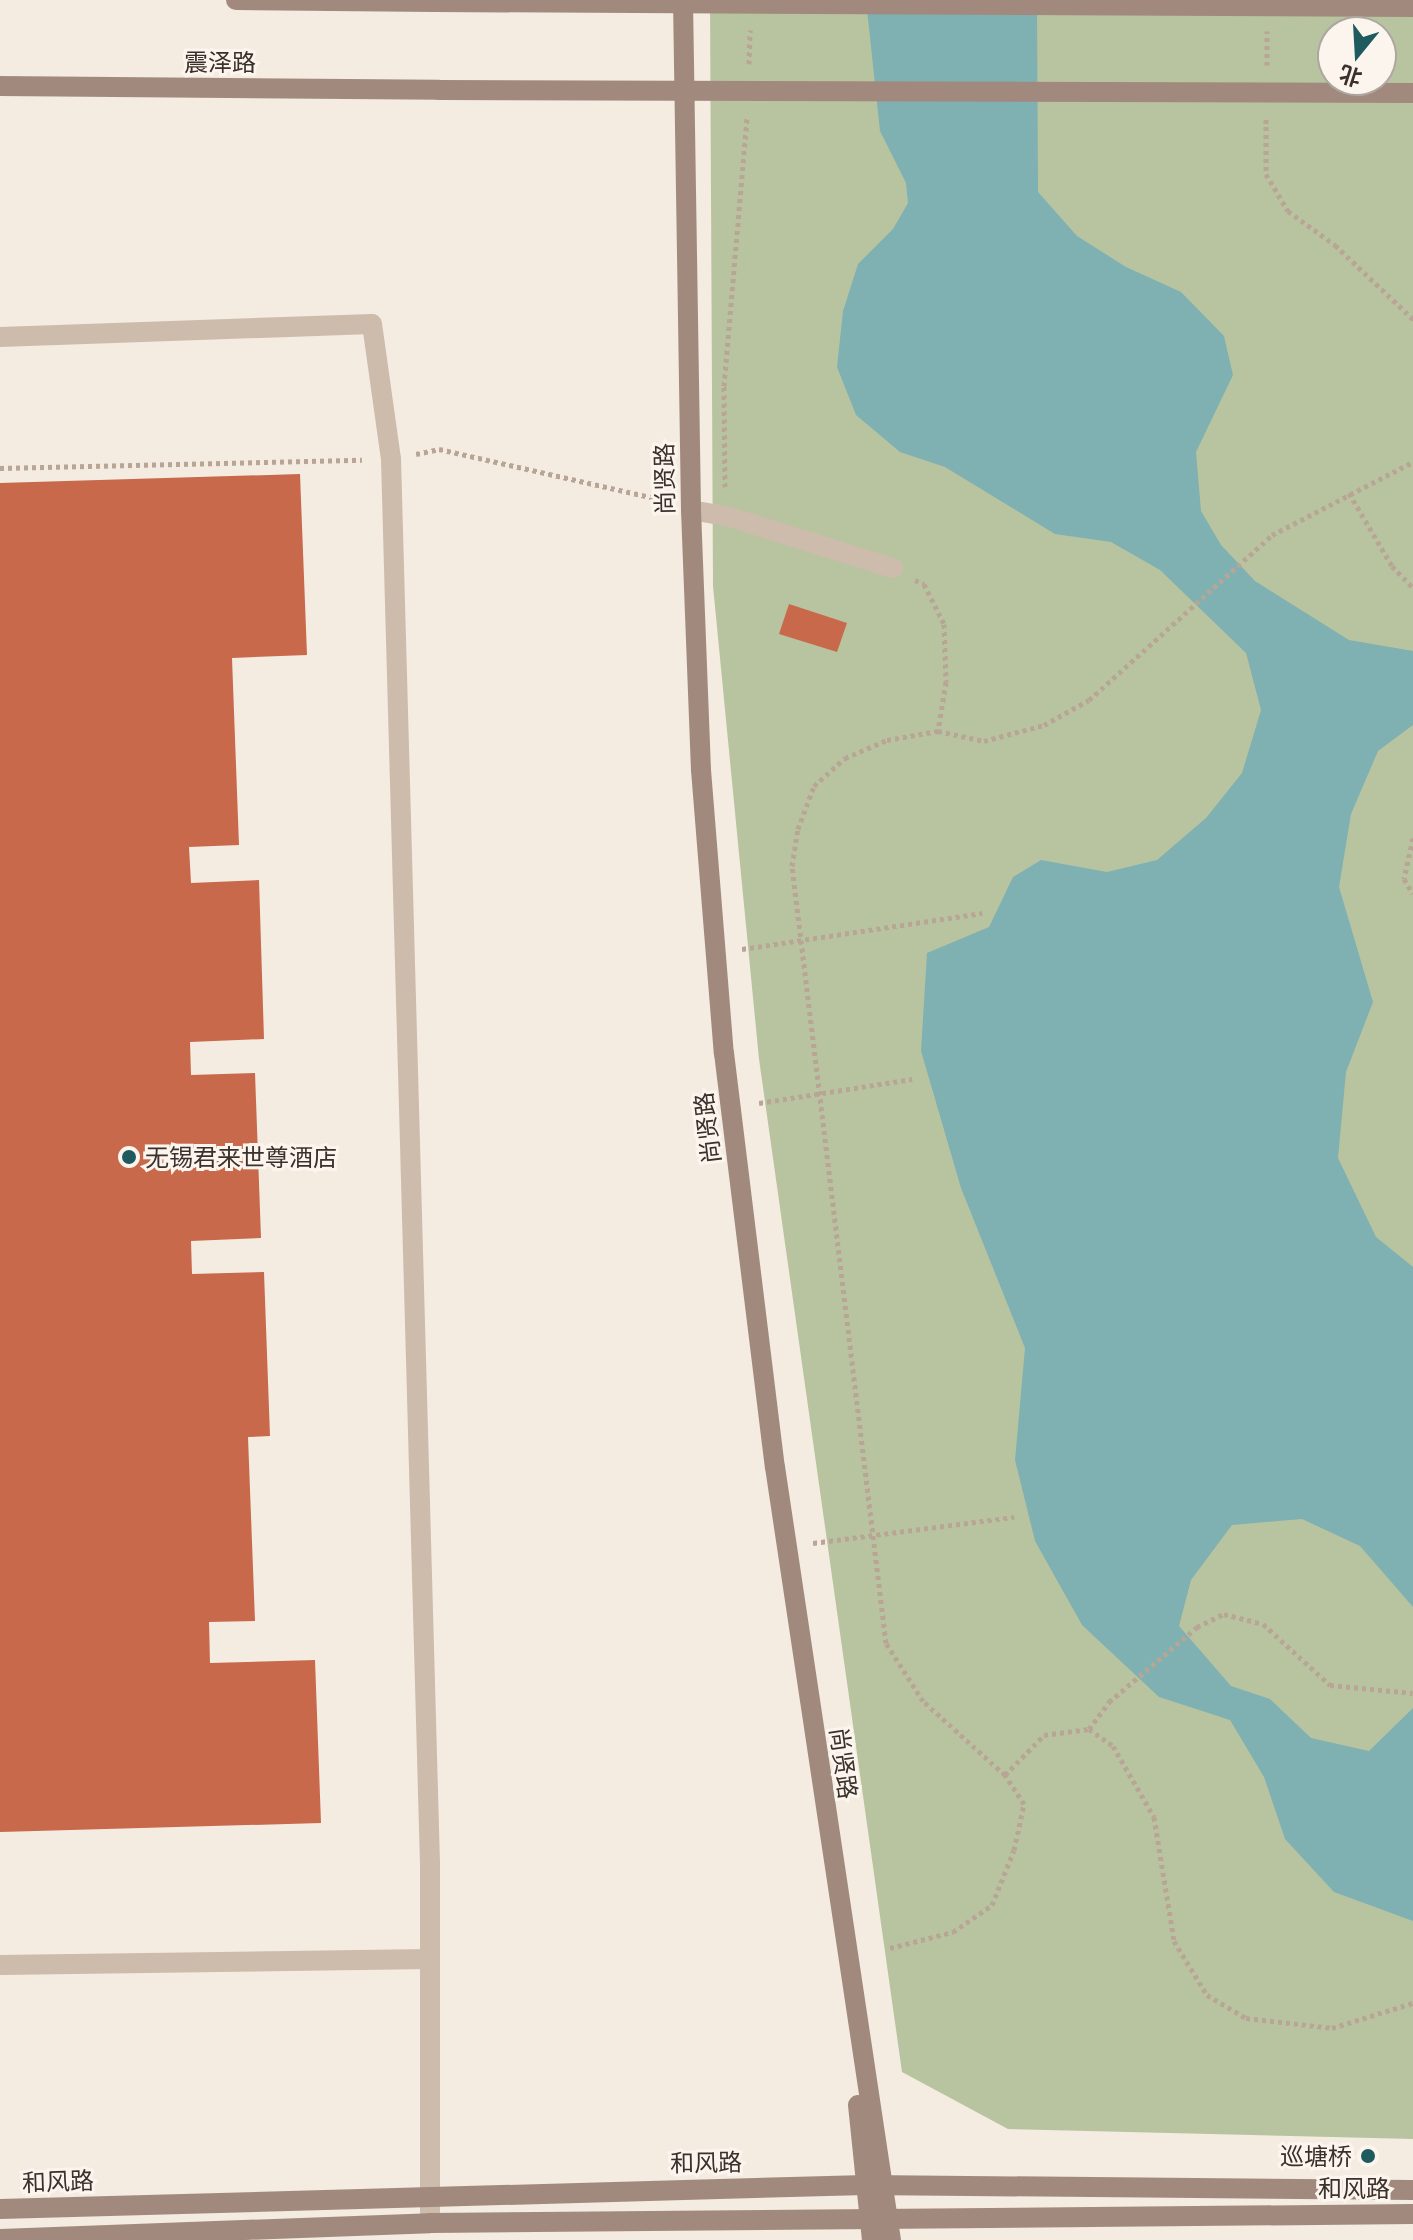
<!DOCTYPE html>
<meta charset="utf-8">
<style>
body{margin:0}
#map{position:relative;width:1413px;height:2240px;overflow:hidden;background:#f4ebe1;font-family:"Open Sans","Noto Sans SC",sans-serif}
div>[style]{position:absolute}
.green>*{inset:0;background:#b8c4a0}
.water>*{inset:0;background:#7fb0b2}
.building>*{inset:0;background:#c8694b}
.path>*{height:5px;margin-top:-2.5px;transform-origin:0;background:repeating-linear-gradient(90deg,#b9a596 0 4px,transparent 0 8px)}
.lane>*{height:20px;margin:-10px;padding:0 10px;transform-origin:10px;border-radius:10px;background:#cdbbac}
.secondary>*{height:20px;margin:-10px;padding:0 10px;transform-origin:10px;border-radius:10px;background:#a18a7d}
.secondary-bridge>*{height:20px;margin:-10px;padding:0 10px;transform-origin:10px;border-radius:10px;background:#a18a7d}
.dots>*{width:22px;height:22px;translate:-50% -50%;box-sizing:border-box;border:4px solid #fbf5ee;border-radius:50%}
span{translate:-50% -50%;white-space:nowrap;text-align:center;line-height:1.15;-webkit-text-stroke:6px #fbf5ee;paint-order:stroke}
.street-label{font-size:24px;color:#3b302b}
.poi-label{font-size:24px;color:#3b302b}
.left{translate:0 -50%;text-align:left}
.right{translate:-100% -50%;text-align:right}
.north{position:absolute;left:1317px;top:16px;width:80px;height:80px;box-sizing:border-box;background:#fbf5ee;border:2px solid #aea6a0;border-radius:50%;rotate:198deg;font-size:22px;font-weight:700;line-height:32px;text-align:center;color:#3b302b}
.north::after{content:'';display:block;margin:auto;width:28px;height:36px;background:#1f5a5e;clip-path:polygon(50% 0,100% 100%,50% 72%,0 100%)}
</style>
<div id="map">
<div class="green">
<div style="clip-path:polygon(evenodd,710px 0,1413px 0,1413px 2139px,1008px 2129px,902px 2072px,759px 1059px,713px 586px,710px 0,1333px 32px,1381px 32px,1381px 80px,1333px 80px,1333px 32px)"></div>
</div>
<div class="water">
<div style="clip-path:polygon(866px 0,1037px 0,1038px 192px,1077px 236px,1126px 267px,1181px 292px,1224px 336px,1233px 375px,1196px 452px,1201px 511px,1221px 545px,1255px 581px,1349px 640px,1413px 651px,1413px 725px,1378px 751px,1351px 814px,1339px 887px,1373px 1002px,1346px 1072px,1338px 1158px,1376px 1237px,1413px 1267px,1413px 1607px,1360px 1546px,1302px 1519px,1232px 1525px,1191px 1580px,1179px 1626px,1231px 1686px,1270px 1699px,1311px 1738px,1369px 1751px,1413px 1708px,1413px 1921px,1334px 1892px,1285px 1839px,1264px 1777px,1230px 1720px,1159px 1697px,1082px 1625px,1035px 1541px,1015px 1460px,1025px 1348px,961px 1188px,921px 1051px,927px 953px,989px 927px,1013px 877px,1041px 860px,1107px 872px,1157px 860px,1206px 818px,1242px 773px,1261px 710px,1246px 653px,1160px 570px,1111px 542px,1055px 534px,945px 467px,900px 452px,856px 415px,837px 367px,843px 311px,858px 264px,893px 229px,908px 203px,906px 183px,880px 131px)"></div>
</div>
<div class="building">
<div style="clip-path:polygon(300px 474px,307px 655px,232px 658px,239px 845px,189px 847px,191px 883px,259px 880px,264px 1039px,190px 1042px,191px 1075px,255px 1073px,261px 1238px,191px 1241px,192px 1274px,264px 1272px,270px 1436px,248px 1437px,255px 1621px,209px 1622px,210px 1663px,315px 1660px,321px 1823px,0 1832px,0 483px)"></div>
<div style="clip-path:polygon(789px 604px,847px 623px,837px 652px,779px 634px)"></div>
</div>
<div class="path">
<div style="left:749px;top:64px;width:34px;rotate:-88deg"></div>
<div style="left:1267px;top:65px;width:34px;rotate:-90deg"></div>
<div style="left:1266px;top:119px;width:55px;rotate:90deg"></div>
<div style="left:1266px;top:174px;width:43px;rotate:59.3deg"></div>
<div style="left:1288px;top:211px;width:58px;rotate:35.9deg"></div>
<div style="left:1335px;top:245px;width:108px;rotate:43.5deg"></div>
<div style="left:416px;top:454px;width:24px;rotate:-12deg"></div>
<div style="left:439px;top:449px;width:230px;rotate:12.8deg"></div>
<div style="left:0;top:468px;width:362px;rotate:-1.3deg"></div>
<div style="left:725px;top:487px;width:101px;rotate:-90.6deg"></div>
<div style="left:724px;top:386px;width:269px;rotate:-85.1deg"></div>
<div style="left:1349px;top:493px;width:85px;rotate:59.5deg"></div>
<div style="left:1392px;top:566px;width:30px;rotate:46deg"></div>
<div style="left:915px;top:580px;width:10px;rotate:24deg"></div>
<div style="left:924px;top:584px;width:45px;rotate:63.4deg"></div>
<div style="left:944px;top:624px;width:58px;rotate:88deg"></div>
<div style="left:946px;top:682px;width:50px;rotate:99.3deg"></div>
<div style="left:1413px;top:838px;width:42px;rotate:102.4deg"></div>
<div style="left:1404px;top:879px;width:17px;rotate:59deg"></div>
<div style="left:742px;top:949px;width:243px;rotate:-8.5deg"></div>
<div style="left:759px;top:1103px;width:155px;rotate:-8.9deg"></div>
<div style="left:813px;top:1543px;width:203px;rotate:-7.4deg"></div>
<div style="left:1089px;top:1729px;width:34px;rotate:-53deg"></div>
<div style="left:1109px;top:1702px;width:116px;rotate:-40.4deg"></div>
<div style="left:1197px;top:1627px;width:30px;rotate:-26deg"></div>
<div style="left:1224px;top:1614px;width:40px;rotate:14.4deg"></div>
<div style="left:1263px;top:1624px;width:91px;rotate:42.3deg"></div>
<div style="left:1330px;top:1685px;width:83px;rotate:5.5deg"></div>
<div style="left:1005px;top:1775px;width:56px;rotate:-45.7deg"></div>
<div style="left:1044px;top:1735px;width:45px;rotate:-7.6deg"></div>
<div style="left:1089px;top:1729px;width:29px;rotate:35deg"></div>
<div style="left:1113px;top:1746px;width:82px;rotate:60deg"></div>
<div style="left:1154px;top:1817px;width:126px;rotate:80.8deg"></div>
<div style="left:1174px;top:1941px;width:63px;rotate:58.6deg"></div>
<div style="left:1207px;top:1995px;width:45px;rotate:30.5deg"></div>
<div style="left:1246px;top:2018px;width:87px;rotate:6.6deg"></div>
<div style="left:1332px;top:2028px;width:85px;rotate:-17.2deg"></div>
<div style="left:890px;top:1948px;width:65px;rotate:-14.3deg"></div>
<div style="left:953px;top:1932px;width:47px;rotate:-34.7deg"></div>
<div style="left:992px;top:1905px;width:59px;rotate:-68.2deg"></div>
<div style="left:1014px;top:1850px;width:47px;rotate:-77.7deg"></div>
<div style="left:1024px;top:1804px;width:35px;rotate:-123deg"></div>
<div style="left:1005px;top:1775px;width:110px;rotate:-137.9deg"></div>
<div style="left:923px;top:1701px;width:69px;rotate:-122.5deg"></div>
<div style="left:886px;top:1643px;width:783px;rotate:-96.9deg"></div>
<div style="left:792px;top:866px;width:37px;rotate:-81deg"></div>
<div style="left:798px;top:829px;width:46px;rotate:-69.6deg"></div>
<div style="left:814px;top:786px;width:42px;rotate:-42.1deg"></div>
<div style="left:845px;top:758px;width:46px;rotate:-23.2deg"></div>
<div style="left:887px;top:740px;width:52px;rotate:-10deg"></div>
<div style="left:938px;top:731px;width:47px;rotate:12.3deg"></div>
<div style="left:984px;top:741px;width:62px;rotate:-14.9deg"></div>
<div style="left:1044px;top:725px;width:51px;rotate:-29.1deg"></div>
<div style="left:1089px;top:700px;width:246px;rotate:-42deg"></div>
<div style="left:1272px;top:535px;width:159px;rotate:-27.4deg"></div>
</div>
<div class="lane">
<div style="left:0;top:337px;width:372px;rotate:-2deg"></div>
<div style="left:372px;top:324px;width:136px;rotate:82deg"></div>
<div style="left:391px;top:459px;width:1404px;rotate:88.41deg"></div>
<div style="left:430px;top:1862px;width:361px;rotate:90deg"></div>
<div style="left:691px;top:510px;width:36px;rotate:10deg"></div>
<div style="left:726px;top:516px;width:175px;rotate:17.3deg"></div>
<div style="left:0;top:1965px;width:430px;rotate:-0.8deg"></div>
</div>
<div class="secondary">
<div style="left:236px;top:0;width:198px;rotate:0.6deg"></div>
<div style="left:683px;top:0;width:510px;rotate:89.1deg"></div>
<div style="left:691px;top:510px;width:260px;rotate:87.8deg"></div>
<div style="left:701px;top:770px;width:284px;rotate:85.4deg"></div>
<div style="left:724px;top:1053px;width:417px;rotate:83deg"></div>
<div style="left:775px;top:1467px;width:782px;rotate:81.47deg"></div>
<div style="left:0;top:86px;width:439px;rotate:0.5deg"></div>
<div style="left:858px;top:2105px;width:136px;rotate:84.1deg"></div>
<div style="left:0;top:2209px;width:866px;rotate:-1.59deg"></div>
<div style="left:866px;top:2185px;width:547px;rotate:0.52deg"></div>
<div style="left:0;top:2239px;width:430px;rotate:-2.1deg"></div>
<div style="left:430px;top:2223px;width:983px;rotate:-0.52deg"></div>
</div>
<div class="secondary-bridge">
<div style="left:434px;top:2px;width:979px;rotate:0.29deg"></div>
<div style="left:439px;top:90px;width:974px;rotate:0.18deg"></div>
</div>
<div class="dots">
<div style="left:129px;top:1157px;background:#1f5a5e"></div>
<div style="left:1368px;top:2156px;background:#1f5a5e"></div>
</div>
<div class="street-label">
<span style="left:220px;top:62px">震泽路</span>
<span style="left:664px;top:479px;rotate:-91deg">尚贤路</span>
<span style="left:707px;top:1128px;rotate:-97deg">尚贤路</span>
<span style="left:844px;top:1763px;rotate:82deg">尚贤路</span>
<span style="left:706px;top:2162px;rotate:-1deg">和风路</span>
<span style="left:58px;top:2181px;rotate:-2deg">和风路</span>
<span style="left:1354px;top:2188px">和风路</span>
</div>
<div class="poi-label">
<span class="left" style="left:145px;top:1157px">无锡君来世尊酒店</span>
<span class="right" style="left:1352px;top:2156px">巡塘桥</span>
</div>
<div class="north">北</div>
</div>
